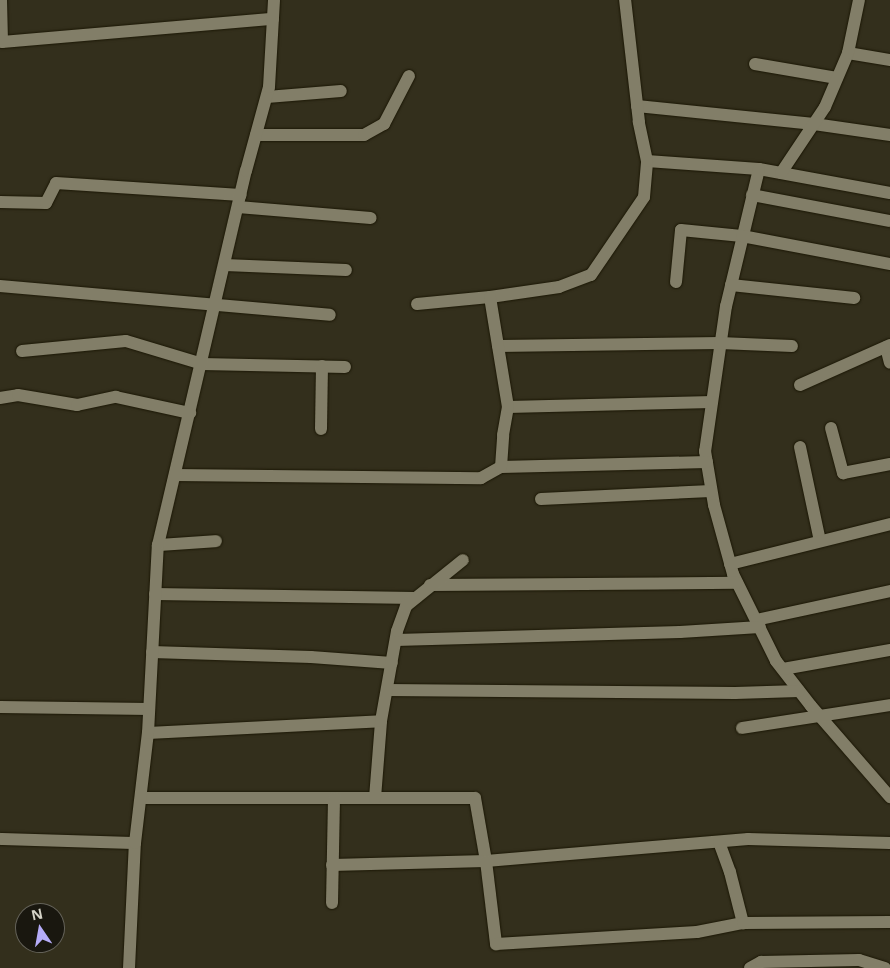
<!DOCTYPE html>
<style>
body{margin:0}
#map{position:relative;width:890px;height:968px;overflow:hidden;background:#332f1c;font-family:"Open Sans",sans-serif}
div>[style]{position:absolute}
.roads{filter:drop-shadow(0 0 1px #1b1705) drop-shadow(0 0 1px #1b1705)}
.minor>*{height:12px;margin:-6px;padding:0 6px;transform-origin:6px;border-radius:6px;background:#827e68}
span{translate:-50% -50%;white-space:nowrap;text-align:center;line-height:1.15;-webkit-text-stroke:4px #19170f;paint-order:stroke}
.north{position:absolute;left:15px;top:903px;width:50px;height:50px;box-sizing:border-box;background:#19170f;border:1px solid #646259;border-radius:50%;rotate:348deg;font-size:14px;font-weight:700;line-height:20px;text-align:center;color:#d5d3c7}
.north::after{content:'';display:block;margin:auto;width:18px;height:22px;background:#b5acf8;clip-path:polygon(50% 0,100% 100%,50% 72%,0 100%)}
</style>
<div id="map">
<div class="roads">
<div class="minor">
<div style="left:1px;top:0;width:42px;rotate:88.6deg"></div>
<div style="left:2px;top:42px;width:272px;rotate:-4.9deg"></div>
<div style="left:848px;top:53px;width:43px;rotate:9.5deg"></div>
<div style="left:755px;top:64px;width:83px;rotate:9.7deg"></div>
<div style="left:267px;top:97px;width:74px;rotate:-4.6deg"></div>
<div style="left:637px;top:106px;width:178px;rotate:5.8deg"></div>
<div style="left:814px;top:124px;width:77px;rotate:8.2deg"></div>
<div style="left:256px;top:135px;width:108px"></div>
<div style="left:364px;top:135px;width:23px;rotate:-29deg"></div>
<div style="left:384px;top:124px;width:54px;rotate:-62.5deg"></div>
<div style="left:647px;top:161px;width:112px;rotate:4.1deg"></div>
<div style="left:759px;top:169px;width:133px;rotate:10.4deg"></div>
<div style="left:759px;top:169px;width:141px;rotate:103.5deg"></div>
<div style="left:726px;top:306px;width:147px;rotate:98.2deg"></div>
<div style="left:705px;top:451px;width:55px;rotate:80.5deg"></div>
<div style="left:714px;top:505px;width:72px;rotate:74.6deg"></div>
<div style="left:733px;top:574px;width:97px;rotate:63.7deg"></div>
<div style="left:776px;top:661px;width:57px;rotate:52.1deg"></div>
<div style="left:811px;top:706px;width:121px;rotate:49deg"></div>
<div style="left:781px;top:173px;width:79px;rotate:-56.3deg"></div>
<div style="left:825px;top:107px;width:59px;rotate:-66.9deg"></div>
<div style="left:848px;top:53px;width:54px;rotate:-78.3deg"></div>
<div style="left:752px;top:195px;width:140px;rotate:10.7deg"></div>
<div style="left:0;top:202px;width:46px;rotate:1.2deg"></div>
<div style="left:46px;top:203px;width:22px;rotate:-63deg"></div>
<div style="left:56px;top:183px;width:185px;rotate:3.7deg"></div>
<div style="left:238px;top:207px;width:133px;rotate:4.7deg"></div>
<div style="left:225px;top:265px;width:121px;rotate:2.4deg"></div>
<div style="left:676px;top:282px;width:52px;rotate:-84.5deg"></div>
<div style="left:681px;top:230px;width:61px;rotate:5.6deg"></div>
<div style="left:742px;top:236px;width:151px;rotate:10.7deg"></div>
<div style="left:731px;top:285px;width:124px;rotate:6deg"></div>
<div style="left:0;top:286px;width:331px;rotate:5deg"></div>
<div style="left:417px;top:304px;width:73px;rotate:-5.5deg"></div>
<div style="left:490px;top:297px;width:70px;rotate:-8.2deg"></div>
<div style="left:559px;top:287px;width:34px;rotate:-21deg"></div>
<div style="left:591px;top:275px;width:94px;rotate:-55.8deg"></div>
<div style="left:644px;top:197px;width:36px;rotate:-85deg"></div>
<div style="left:647px;top:161px;width:40px;rotate:-102deg"></div>
<div style="left:639px;top:122px;width:123px;rotate:-96.5deg"></div>
<div style="left:498px;top:346px;width:222px;rotate:-0.8deg"></div>
<div style="left:720px;top:343px;width:72px;rotate:2.4deg"></div>
<div style="left:886px;top:347px;width:16px;rotate:76deg"></div>
<div style="left:22px;top:351px;width:104px;rotate:-5.5deg"></div>
<div style="left:126px;top:341px;width:79px;rotate:16.8deg"></div>
<div style="left:202px;top:364px;width:143px;rotate:1.2deg"></div>
<div style="left:800px;top:385px;width:98px;rotate:-24deg"></div>
<div style="left:0;top:398px;width:18px;rotate:-9deg"></div>
<div style="left:18px;top:395px;width:60px;rotate:9.6deg"></div>
<div style="left:77px;top:405px;width:40px;rotate:-12deg"></div>
<div style="left:116px;top:397px;width:76px;rotate:12.2deg"></div>
<div style="left:508px;top:407px;width:204px;rotate:-1.4deg"></div>
<div style="left:831px;top:428px;width:47px;rotate:75.1deg"></div>
<div style="left:843px;top:473px;width:48px;rotate:-10.8deg"></div>
<div style="left:321px;top:429px;width:63px;rotate:-89.1deg"></div>
<div style="left:800px;top:447px;width:96px;rotate:78deg"></div>
<div style="left:501px;top:467px;width:206px;rotate:-1.4deg"></div>
<div style="left:175px;top:475px;width:306px;rotate:0.6deg"></div>
<div style="left:481px;top:478px;width:23px;rotate:-29deg"></div>
<div style="left:501px;top:467px;width:32px;rotate:-86deg"></div>
<div style="left:503px;top:435px;width:28px;rotate:-80deg"></div>
<div style="left:508px;top:407px;width:111px;rotate:-99.3deg"></div>
<div style="left:541px;top:499px;width:170px;rotate:-2.7deg"></div>
<div style="left:158px;top:545px;width:58px;rotate:-3.9deg"></div>
<div style="left:730px;top:564px;width:165px;rotate:-14deg"></div>
<div style="left:430px;top:585px;width:307px;rotate:-0.4deg"></div>
<div style="left:155px;top:594px;width:260px;rotate:0.9deg"></div>
<div style="left:756px;top:620px;width:137px;rotate:-12.2deg"></div>
<div style="left:396px;top:640px;width:284px;rotate:-1.6deg"></div>
<div style="left:680px;top:632px;width:80px;rotate:-3.6deg"></div>
<div style="left:152px;top:652px;width:159px;rotate:1.8deg"></div>
<div style="left:311px;top:657px;width:81px;rotate:4.2deg"></div>
<div style="left:783px;top:669px;width:109px;rotate:-10.1deg"></div>
<div style="left:387px;top:690px;width:348px;rotate:0.5deg"></div>
<div style="left:735px;top:693px;width:64px;rotate:-1.8deg"></div>
<div style="left:0;top:707px;width:149px;rotate:0.8deg"></div>
<div style="left:742px;top:728px;width:150px;rotate:-8.8deg"></div>
<div style="left:148px;top:733px;width:233px;rotate:-2.9deg"></div>
<div style="left:142px;top:798px;width:333px"></div>
<div style="left:475px;top:798px;width:64px;rotate:80.1deg"></div>
<div style="left:486px;top:861px;width:263px;rotate:-4.8deg"></div>
<div style="left:748px;top:839px;width:142px;rotate:1.6deg"></div>
<div style="left:375px;top:798px;width:77px;rotate:-85.5deg"></div>
<div style="left:381px;top:721px;width:91px;rotate:-79.9deg"></div>
<div style="left:397px;top:631px;width:27px;rotate:-70deg"></div>
<div style="left:406px;top:606px;width:73px;rotate:-38.9deg"></div>
<div style="left:0;top:839px;width:135px;rotate:1.7deg"></div>
<div style="left:719px;top:842px;width:32px;rotate:70deg"></div>
<div style="left:730px;top:872px;width:53px;rotate:75.7deg"></div>
<div style="left:332px;top:865px;width:154px;rotate:-1.5deg"></div>
<div style="left:486px;top:861px;width:84px;rotate:83.1deg"></div>
<div style="left:496px;top:944px;width:201px;rotate:-3.4deg"></div>
<div style="left:697px;top:932px;width:47px;rotate:-11.1deg"></div>
<div style="left:743px;top:923px;width:147px;rotate:-0.4deg"></div>
<div style="left:332px;top:903px;width:105px;rotate:-88.9deg"></div>
<div style="left:129px;top:968px;width:125px;rotate:-87.3deg"></div>
<div style="left:135px;top:843px;width:111px;rotate:-83.3deg"></div>
<div style="left:148px;top:733px;width:188px;rotate:-87deg"></div>
<div style="left:158px;top:545px;width:384px;rotate:-76.8deg"></div>
<div style="left:246px;top:171px;width:87px;rotate:-74.7deg"></div>
<div style="left:269px;top:87px;width:87px;rotate:-86.7deg"></div>
<div style="left:750px;top:968px;width:13px;rotate:-29deg"></div>
<div style="left:761px;top:962px;width:98px;rotate:-1.2deg"></div>
<div style="left:859px;top:960px;width:27px;rotate:17deg"></div>
</div>
</div>
<div class="north">N</div>
</div>
